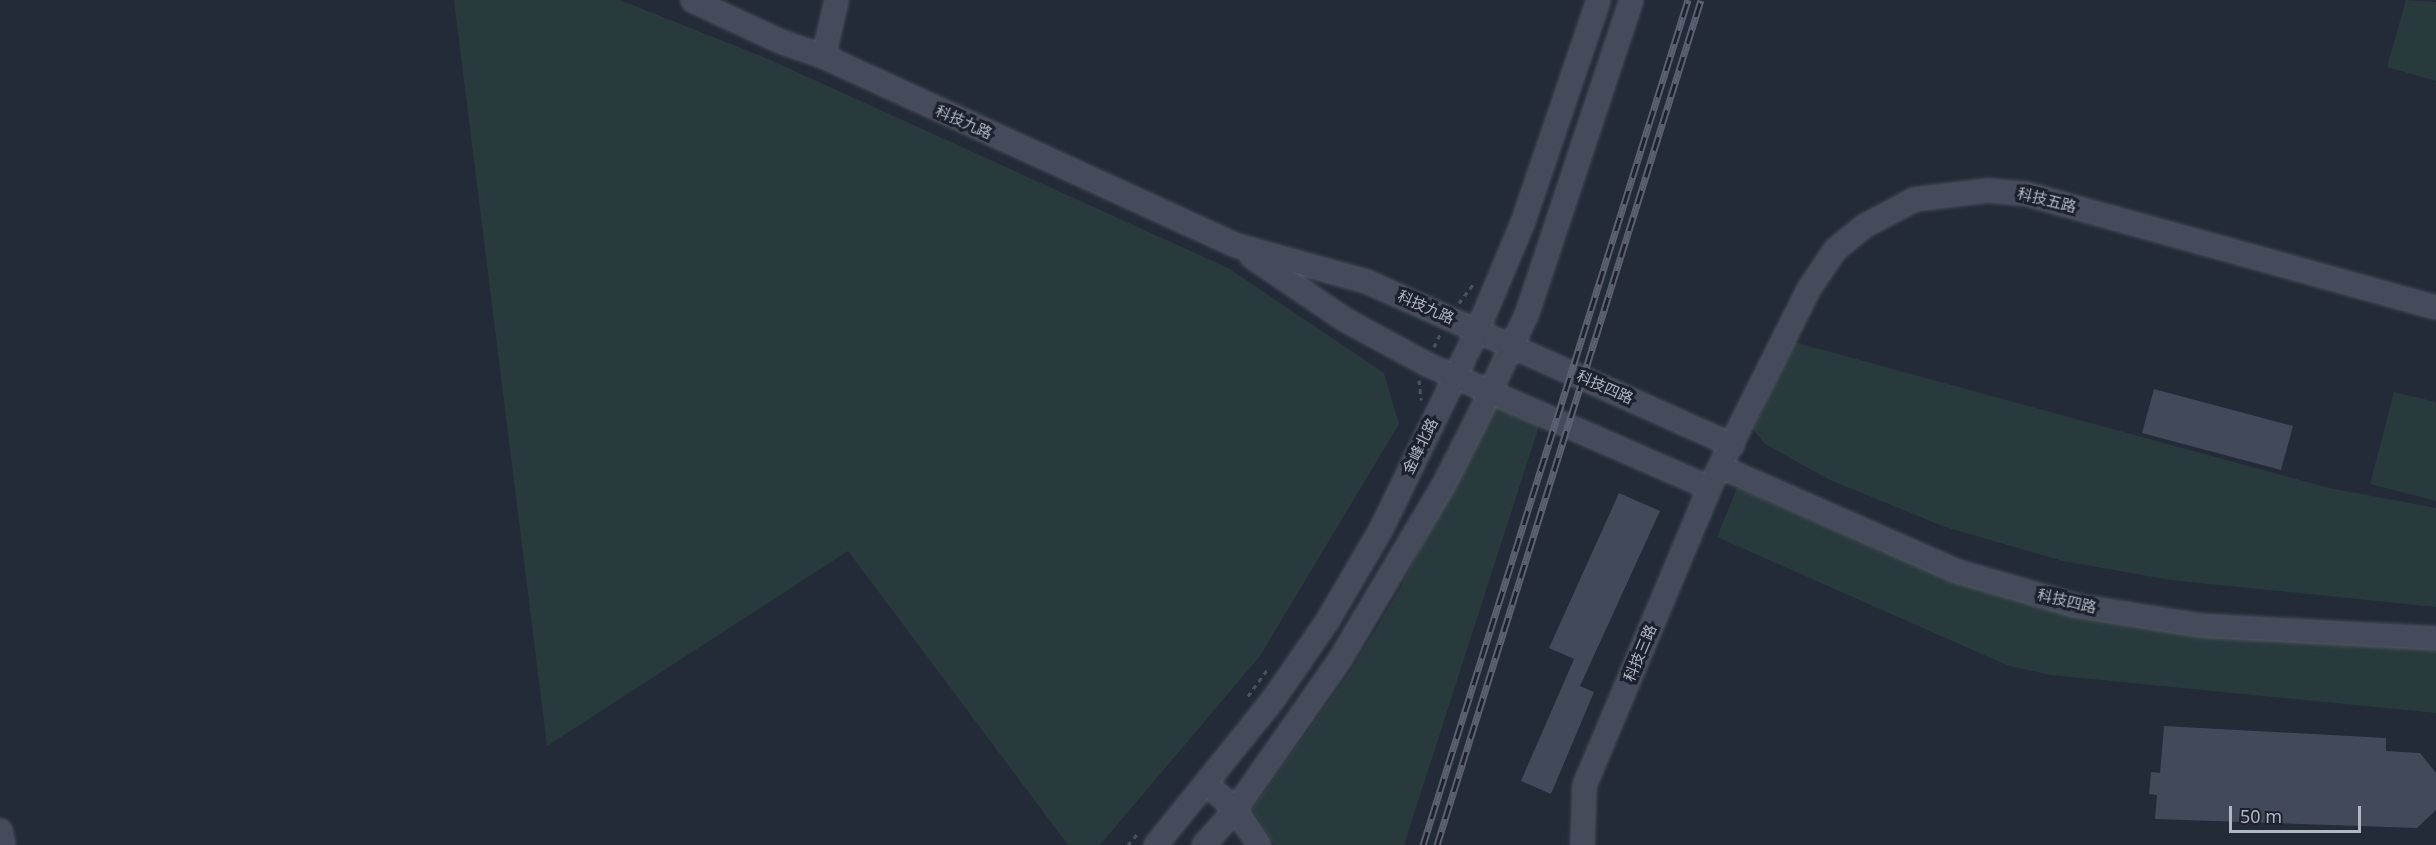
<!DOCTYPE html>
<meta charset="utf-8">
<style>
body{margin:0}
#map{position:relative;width:2436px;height:845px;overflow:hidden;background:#232a38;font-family:"Noto Sans","Noto Sans SC",sans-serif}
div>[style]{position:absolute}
.green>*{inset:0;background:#293a3d}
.building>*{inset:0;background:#424959}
.path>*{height:3px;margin-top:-1.5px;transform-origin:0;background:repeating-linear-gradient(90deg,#47555a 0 4.5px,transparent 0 9px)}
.roads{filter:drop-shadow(0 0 2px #545a66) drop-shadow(0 0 2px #545a66)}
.secondary>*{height:21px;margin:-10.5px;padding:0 10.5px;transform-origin:10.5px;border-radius:10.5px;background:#454b5b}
.rail>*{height:7px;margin-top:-3.5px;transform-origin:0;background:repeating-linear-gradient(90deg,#1c212d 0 14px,#5b6171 0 28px);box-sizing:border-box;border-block:2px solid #5b6171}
span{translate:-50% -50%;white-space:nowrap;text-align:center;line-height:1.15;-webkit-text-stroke:6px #1c212d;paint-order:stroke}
.street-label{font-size:15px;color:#b1b7c4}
.scale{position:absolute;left:2229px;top:806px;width:132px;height:27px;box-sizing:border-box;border:3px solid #b1b7c4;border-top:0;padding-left:8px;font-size:18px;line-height:21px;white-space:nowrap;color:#b1b7c4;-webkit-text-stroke:4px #1c212d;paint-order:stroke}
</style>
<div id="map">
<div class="green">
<div style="clip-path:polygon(454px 0,620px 0,766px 58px,1228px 268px,1384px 373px,1399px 424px,1260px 656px,1100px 845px,1068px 845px,848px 551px,547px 746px)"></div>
<div style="clip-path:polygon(2406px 0,2436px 2px,2436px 81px,2387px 67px)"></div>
<div style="clip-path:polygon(1794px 342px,2329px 488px,2436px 508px,2436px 607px,2170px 580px,2063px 561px,1945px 527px,1830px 480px,1765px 444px,1753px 429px)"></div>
<div style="clip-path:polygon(2394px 392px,2436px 402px,2436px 501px,2370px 484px)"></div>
<div style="clip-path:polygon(1493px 405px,1539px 426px,1404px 845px,1275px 845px,1252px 809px,1351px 670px,1398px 592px)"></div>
<div style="clip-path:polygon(1737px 488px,1953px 581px,2071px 615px,2190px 633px,2436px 649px,2436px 713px,2051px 675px,2009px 666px,1717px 537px)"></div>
</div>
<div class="building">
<div style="clip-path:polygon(2154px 389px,2293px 426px,2281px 470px,2142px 433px)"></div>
<div style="clip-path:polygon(1619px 493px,1660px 511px,1580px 686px,1594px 692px,1551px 794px,1521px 781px,1574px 659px,1549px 648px)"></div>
<div style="clip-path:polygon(2164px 726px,2386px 738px,2386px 751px,2420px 753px,2436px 773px,2436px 810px,2417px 828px,2155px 819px,2157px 795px,2149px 794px,2151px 772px,2160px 773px)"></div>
</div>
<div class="path">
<div style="left:1459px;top:303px;width:26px;rotate:-53deg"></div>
<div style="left:1434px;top:347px;width:14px;rotate:-65deg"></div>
<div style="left:1419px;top:380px;width:20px;rotate:84deg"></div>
<div style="left:1248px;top:696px;width:32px;rotate:-54deg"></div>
<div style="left:1128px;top:845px;width:17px;rotate:-50deg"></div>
</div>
<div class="roads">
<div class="secondary">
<div style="left:692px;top:0;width:97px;rotate:25deg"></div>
<div style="left:780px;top:41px;width:46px;rotate:19.2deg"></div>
<div style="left:823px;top:56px;width:454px;rotate:24.6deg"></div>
<div style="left:1236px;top:245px;width:135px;rotate:15.5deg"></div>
<div style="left:1366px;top:281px;width:401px;rotate:24.1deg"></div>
<div style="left:823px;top:56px;width:57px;rotate:-76.9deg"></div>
<div style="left:1251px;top:256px;width:112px;rotate:34.1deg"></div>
<div style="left:1344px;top:319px;width:94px;rotate:28.5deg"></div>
<div style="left:1427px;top:364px;width:308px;rotate:23.6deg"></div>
<div style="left:1721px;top:467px;width:258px;rotate:23.8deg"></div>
<div style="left:1957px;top:571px;width:123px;rotate:16.1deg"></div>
<div style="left:2075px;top:605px;width:125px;rotate:9.2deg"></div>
<div style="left:2198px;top:625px;width:238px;rotate:3.1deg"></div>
<div style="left:1207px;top:784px;width:38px;rotate:42deg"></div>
<div style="left:1235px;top:809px;width:43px;rotate:56.3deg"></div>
<div style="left:0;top:830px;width:15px;rotate:79deg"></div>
<div style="left:1155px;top:845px;width:186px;rotate:-51.1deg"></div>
<div style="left:1272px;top:700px;width:95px;rotate:-55.3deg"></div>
<div style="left:1326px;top:622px;width:107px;rotate:-59.6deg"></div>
<div style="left:1380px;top:530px;width:222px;rotate:-64.1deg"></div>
<div style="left:1477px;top:330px;width:116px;rotate:-67.2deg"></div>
<div style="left:1522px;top:223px;width:236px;rotate:-71.2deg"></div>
<div style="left:1203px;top:845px;width:48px;rotate:-48.4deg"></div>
<div style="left:1235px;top:809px;width:182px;rotate:-55.1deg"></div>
<div style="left:1339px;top:660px;width:206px;rotate:-59.3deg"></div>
<div style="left:1444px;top:483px;width:71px;rotate:-63.1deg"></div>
<div style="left:1476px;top:420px;width:119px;rotate:-64.7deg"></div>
<div style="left:1527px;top:312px;width:329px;rotate:-71.6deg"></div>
<div style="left:1582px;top:845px;width:60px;rotate:-88.1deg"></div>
<div style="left:1584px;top:785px;width:323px;rotate:-67.2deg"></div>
<div style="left:1709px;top:487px;width:221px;rotate:-63.4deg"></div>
<div style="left:1808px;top:289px;width:48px;rotate:-56deg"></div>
<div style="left:1835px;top:249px;width:36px;rotate:-39deg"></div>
<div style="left:1863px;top:226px;width:58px;rotate:-27.9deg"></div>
<div style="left:1914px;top:199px;width:74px;rotate:-7deg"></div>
<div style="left:1987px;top:190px;width:37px;rotate:5deg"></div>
<div style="left:2024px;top:193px;width:427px;rotate:15.5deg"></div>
</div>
</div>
<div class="rail">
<div style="left:1423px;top:845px;width:886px;rotate:-72.59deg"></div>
<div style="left:1437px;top:845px;width:885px;rotate:-72.65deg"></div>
</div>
<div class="street-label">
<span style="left:964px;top:122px;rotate:24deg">科技九路</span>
<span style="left:2047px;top:200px;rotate:14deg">科技五路</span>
<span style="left:1426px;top:307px;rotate:24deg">科技九路</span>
<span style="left:1605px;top:387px;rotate:24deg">科技四路</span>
<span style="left:1420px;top:446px;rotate:-64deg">金峰北路</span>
<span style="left:2067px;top:601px;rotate:13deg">科技四路</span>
<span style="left:1640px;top:653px;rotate:-67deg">科技三路</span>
</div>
<div class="scale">50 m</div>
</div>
